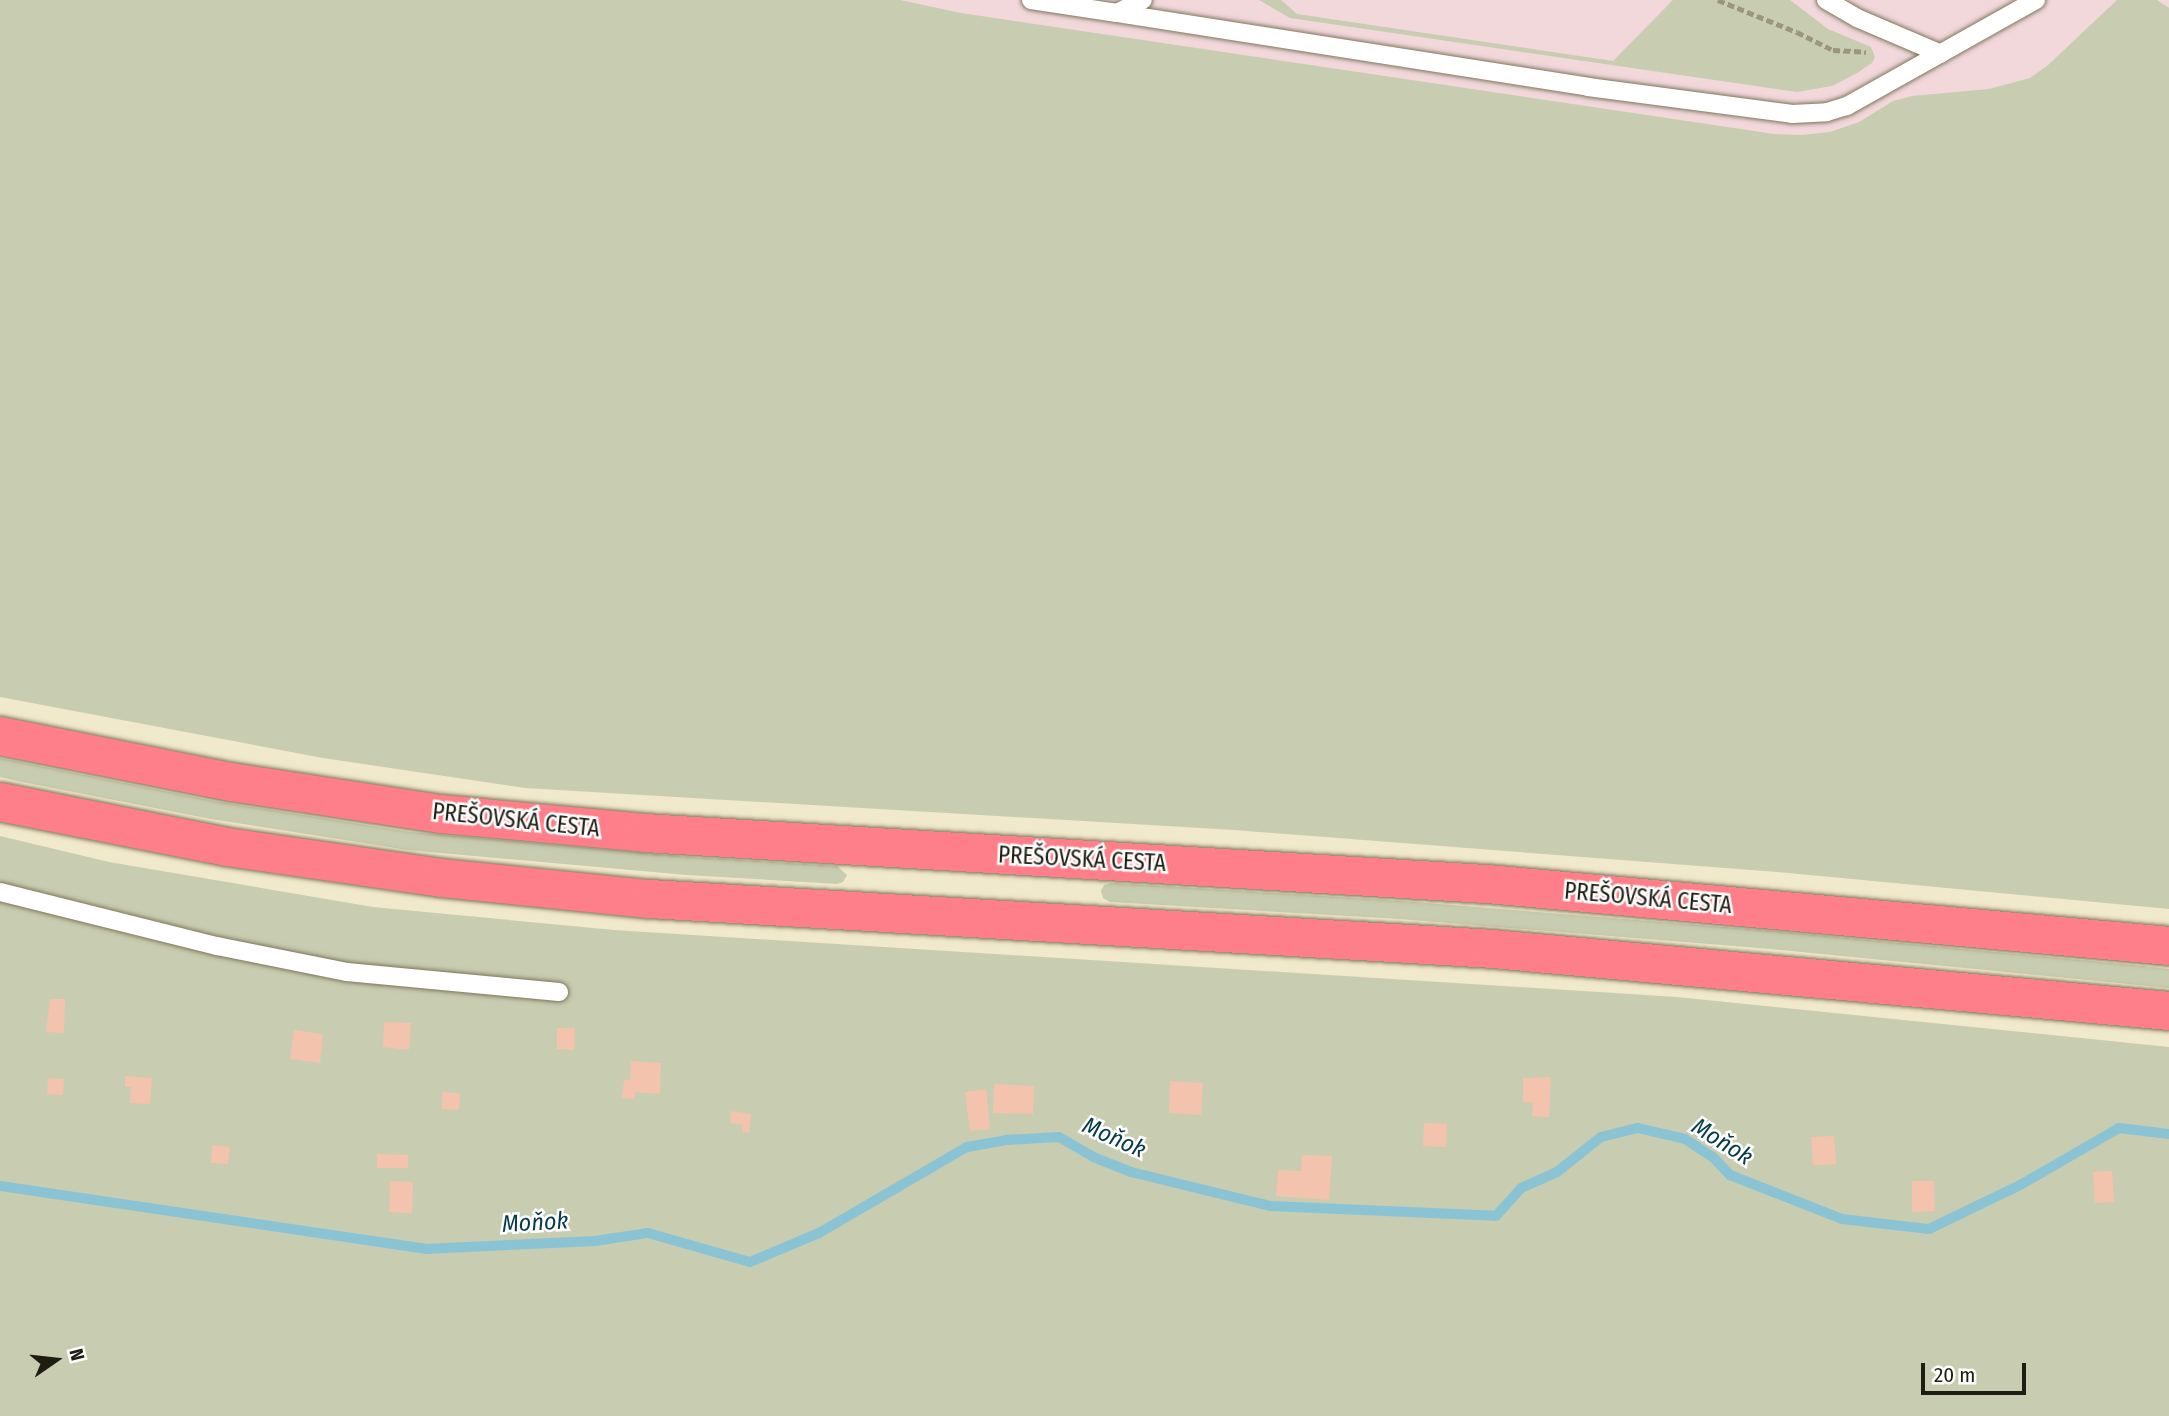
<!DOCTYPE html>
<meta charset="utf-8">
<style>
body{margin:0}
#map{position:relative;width:2169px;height:1416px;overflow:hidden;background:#f1e9cb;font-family:"Fira Sans Condensed",sans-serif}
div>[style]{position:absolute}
.commercial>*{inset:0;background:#f2d7db}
.green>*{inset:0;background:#c8ccb0}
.stream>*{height:10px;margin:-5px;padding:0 5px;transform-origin:5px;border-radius:5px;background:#8ac3d4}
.building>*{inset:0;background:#f4c3ae}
.path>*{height:4.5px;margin-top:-2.25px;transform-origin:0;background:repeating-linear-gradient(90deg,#9c967f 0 7px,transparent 0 10.5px)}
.roads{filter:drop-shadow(0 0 2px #7e775d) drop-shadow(0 0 2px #7e775d)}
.lane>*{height:18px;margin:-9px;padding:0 9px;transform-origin:9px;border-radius:9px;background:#fff}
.highway>*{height:38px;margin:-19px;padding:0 19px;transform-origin:19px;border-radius:19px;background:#fe7f8a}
span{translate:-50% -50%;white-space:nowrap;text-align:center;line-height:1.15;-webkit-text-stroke:5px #fff;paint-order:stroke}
.street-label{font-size:23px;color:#1f1c11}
.water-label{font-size:24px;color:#063c49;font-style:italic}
.north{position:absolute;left:21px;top:1325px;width:70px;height:70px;-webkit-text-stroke:5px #fff;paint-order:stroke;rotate:76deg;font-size:19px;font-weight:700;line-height:28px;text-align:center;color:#1f1c11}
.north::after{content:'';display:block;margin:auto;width:24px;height:32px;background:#1f1c11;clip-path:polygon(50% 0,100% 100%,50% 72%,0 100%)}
.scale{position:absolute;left:1921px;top:1363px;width:105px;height:32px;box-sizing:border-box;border:4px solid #1f1c11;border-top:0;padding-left:9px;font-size:21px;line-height:24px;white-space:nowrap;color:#1f1c11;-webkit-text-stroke:5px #fff;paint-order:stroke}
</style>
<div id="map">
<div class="commercial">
<div style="clip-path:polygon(884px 0,2169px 0,2169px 111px,1823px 150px,983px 24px)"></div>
</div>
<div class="green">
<div style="clip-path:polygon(0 0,900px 0,961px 13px,1774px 134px,1802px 135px,1830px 132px,1859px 122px,1893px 101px,1912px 96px,1989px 89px,2030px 78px,2047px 66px,2117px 0,2157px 0,2169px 8px,2169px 909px,1777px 872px,1234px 830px,525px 788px,323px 758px,0 697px)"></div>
<div style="clip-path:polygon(1259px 0,1281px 0,1297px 14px,1613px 61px,1673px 0,1790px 0,1828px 29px,1871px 47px,1875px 57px,1872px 63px,1857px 73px,1832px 86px,1797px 92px,1290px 18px)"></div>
<div style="clip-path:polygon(0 758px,214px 801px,410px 832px,689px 857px,837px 866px,847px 875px,843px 882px,837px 884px,687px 875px,408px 850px,211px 819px,22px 782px,0 777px)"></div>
<div style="clip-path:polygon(0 836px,109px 862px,373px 907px,614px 930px,1677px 997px,2169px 1047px,2169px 1416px,0 1416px)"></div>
<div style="clip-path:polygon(1111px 883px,1401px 901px,1773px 931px,2133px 965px,2169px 969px,2169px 988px,1771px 949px,1399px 919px,1110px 902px,1103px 898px,1101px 891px,1104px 885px)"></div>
</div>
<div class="stream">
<div style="left:0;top:1186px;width:430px;rotate:8.4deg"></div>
<div style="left:425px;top:1249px;width:170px;rotate:-2.7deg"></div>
<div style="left:595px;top:1241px;width:54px;rotate:-8.6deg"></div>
<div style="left:648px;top:1233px;width:106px;rotate:15.9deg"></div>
<div style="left:750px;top:1262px;width:75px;rotate:-22.8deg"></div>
<div style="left:819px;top:1233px;width:171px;rotate:-30.2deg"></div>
<div style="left:967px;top:1147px;width:40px;rotate:-10deg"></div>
<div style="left:1006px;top:1140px;width:53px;rotate:-3.2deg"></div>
<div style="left:1059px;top:1137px;width:39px;rotate:30deg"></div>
<div style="left:1093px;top:1157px;width:41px;rotate:21.5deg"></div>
<div style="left:1131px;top:1172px;width:144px;rotate:13.7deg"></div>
<div style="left:1271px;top:1206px;width:225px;rotate:2.5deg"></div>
<div style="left:1496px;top:1216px;width:38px;rotate:-48deg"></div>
<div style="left:1521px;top:1188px;width:39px;rotate:-24deg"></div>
<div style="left:1557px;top:1172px;width:56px;rotate:-38.5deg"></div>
<div style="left:1601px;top:1137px;width:38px;rotate:-14deg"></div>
<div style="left:1638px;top:1128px;width:48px;rotate:13.2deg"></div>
<div style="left:1685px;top:1139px;width:33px;rotate:33deg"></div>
<div style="left:1713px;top:1157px;width:25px;rotate:47deg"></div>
<div style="left:1730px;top:1175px;width:120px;rotate:21.4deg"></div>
<div style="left:1842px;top:1219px;width:88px;rotate:6.6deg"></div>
<div style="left:1929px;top:1229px;width:103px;rotate:-25.8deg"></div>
<div style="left:2022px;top:1184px;width:112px;rotate:-30deg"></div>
<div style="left:2119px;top:1128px;width:50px;rotate:6.8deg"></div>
</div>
<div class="building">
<div style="clip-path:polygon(50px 999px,65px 999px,64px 1033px,46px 1032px)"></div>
<div style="clip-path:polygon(384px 1022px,411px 1023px,409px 1050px,383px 1047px)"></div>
<div style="clip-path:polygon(557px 1028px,575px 1028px,574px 1050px,557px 1049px)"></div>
<div style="clip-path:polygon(294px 1030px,323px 1034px,320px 1063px,290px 1059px)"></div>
<div style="clip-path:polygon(631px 1061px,661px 1063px,660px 1094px,635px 1092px,634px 1099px,622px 1098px,624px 1080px,630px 1080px)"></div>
<div style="clip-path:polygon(125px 1076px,152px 1078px,150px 1104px,130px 1103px,131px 1087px,125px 1087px)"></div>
<div style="clip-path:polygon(1551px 1077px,1549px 1117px,1532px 1116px,1533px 1103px,1523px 1102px,1523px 1078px)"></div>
<div style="clip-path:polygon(48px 1078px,64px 1079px,63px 1095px,47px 1094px)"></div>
<div style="clip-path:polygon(1170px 1081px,1203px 1083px,1201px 1115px,1169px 1113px)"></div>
<div style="clip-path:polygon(994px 1084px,1034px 1086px,1033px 1114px,993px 1113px)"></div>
<div style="clip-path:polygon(986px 1089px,990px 1129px,970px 1131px,965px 1092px)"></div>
<div style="clip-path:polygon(442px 1092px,460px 1093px,459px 1110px,442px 1109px)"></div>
<div style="clip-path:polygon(731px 1111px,751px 1114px,749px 1133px,742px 1132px,743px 1125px,730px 1123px)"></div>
<div style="clip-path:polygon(1424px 1123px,1447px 1124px,1446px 1147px,1423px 1146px)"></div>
<div style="clip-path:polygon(1834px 1136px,1836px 1164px,1813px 1165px,1811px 1137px)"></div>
<div style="clip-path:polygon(212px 1145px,230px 1147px,228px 1164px,211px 1163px)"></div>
<div style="clip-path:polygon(377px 1154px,408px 1155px,408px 1168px,377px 1168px)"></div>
<div style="clip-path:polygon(1302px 1155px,1332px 1156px,1329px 1200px,1276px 1196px,1278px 1170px,1301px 1171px)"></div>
<div style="clip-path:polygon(2112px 1171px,2114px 1202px,2095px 1203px,2093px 1172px)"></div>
<div style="clip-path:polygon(390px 1181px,413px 1182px,412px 1213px,389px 1212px)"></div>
<div style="clip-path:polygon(1912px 1181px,1934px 1181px,1935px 1211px,1912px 1212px)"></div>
</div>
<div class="path">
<div style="left:1718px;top:0;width:85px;rotate:22.1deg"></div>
<div style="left:1797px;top:32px;width:40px;rotate:26.6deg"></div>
<div style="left:1833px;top:50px;width:33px;rotate:3deg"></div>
</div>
<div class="roads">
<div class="lane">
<div style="left:1031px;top:0;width:87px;rotate:8.6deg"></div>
<div style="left:1117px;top:13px;width:29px;rotate:-27deg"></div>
<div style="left:1826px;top:0;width:36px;rotate:30deg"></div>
<div style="left:1857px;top:18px;width:91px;rotate:23.2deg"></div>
<div style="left:1117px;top:13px;width:477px;rotate:8.9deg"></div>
<div style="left:1588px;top:87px;width:206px;rotate:7.5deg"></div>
<div style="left:1792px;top:114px;width:35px;rotate:-3deg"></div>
<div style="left:1827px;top:112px;width:21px;rotate:-17deg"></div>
<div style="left:1847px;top:106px;width:217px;rotate:-29.3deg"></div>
<div style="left:0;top:892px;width:224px;rotate:14deg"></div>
<div style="left:217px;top:946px;width:133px;rotate:11.3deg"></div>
<div style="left:347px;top:972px;width:213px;rotate:5.4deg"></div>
</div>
<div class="highway">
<div style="left:0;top:736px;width:236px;rotate:11.3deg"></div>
<div style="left:231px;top:782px;width:212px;rotate:8.7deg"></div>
<div style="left:441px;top:814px;width:205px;rotate:5.3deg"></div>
<div style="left:645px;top:833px;width:844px;rotate:3.47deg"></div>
<div style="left:1487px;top:884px;width:685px;rotate:5.19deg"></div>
<div style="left:0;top:802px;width:231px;rotate:11.2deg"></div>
<div style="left:227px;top:847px;width:217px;rotate:8.2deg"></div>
<div style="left:442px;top:878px;width:209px;rotate:5.8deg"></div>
<div style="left:650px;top:899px;width:844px;rotate:3.39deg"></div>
<div style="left:1493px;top:949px;width:679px;rotate:5.24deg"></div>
</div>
</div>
<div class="street-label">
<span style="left:516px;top:820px;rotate:6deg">PREŠOVSKÁ CESTA</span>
<span style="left:1082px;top:859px;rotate:3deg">PREŠOVSKÁ CESTA</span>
<span style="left:1648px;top:898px;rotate:5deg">PREŠOVSKÁ CESTA</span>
</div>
<div class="water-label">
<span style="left:1114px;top:1138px;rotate:24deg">Moňok</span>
<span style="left:1722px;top:1142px;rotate:32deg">Moňok</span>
<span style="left:535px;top:1223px;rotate:-3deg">Moňok</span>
</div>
<div class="north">N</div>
<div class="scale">20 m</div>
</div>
